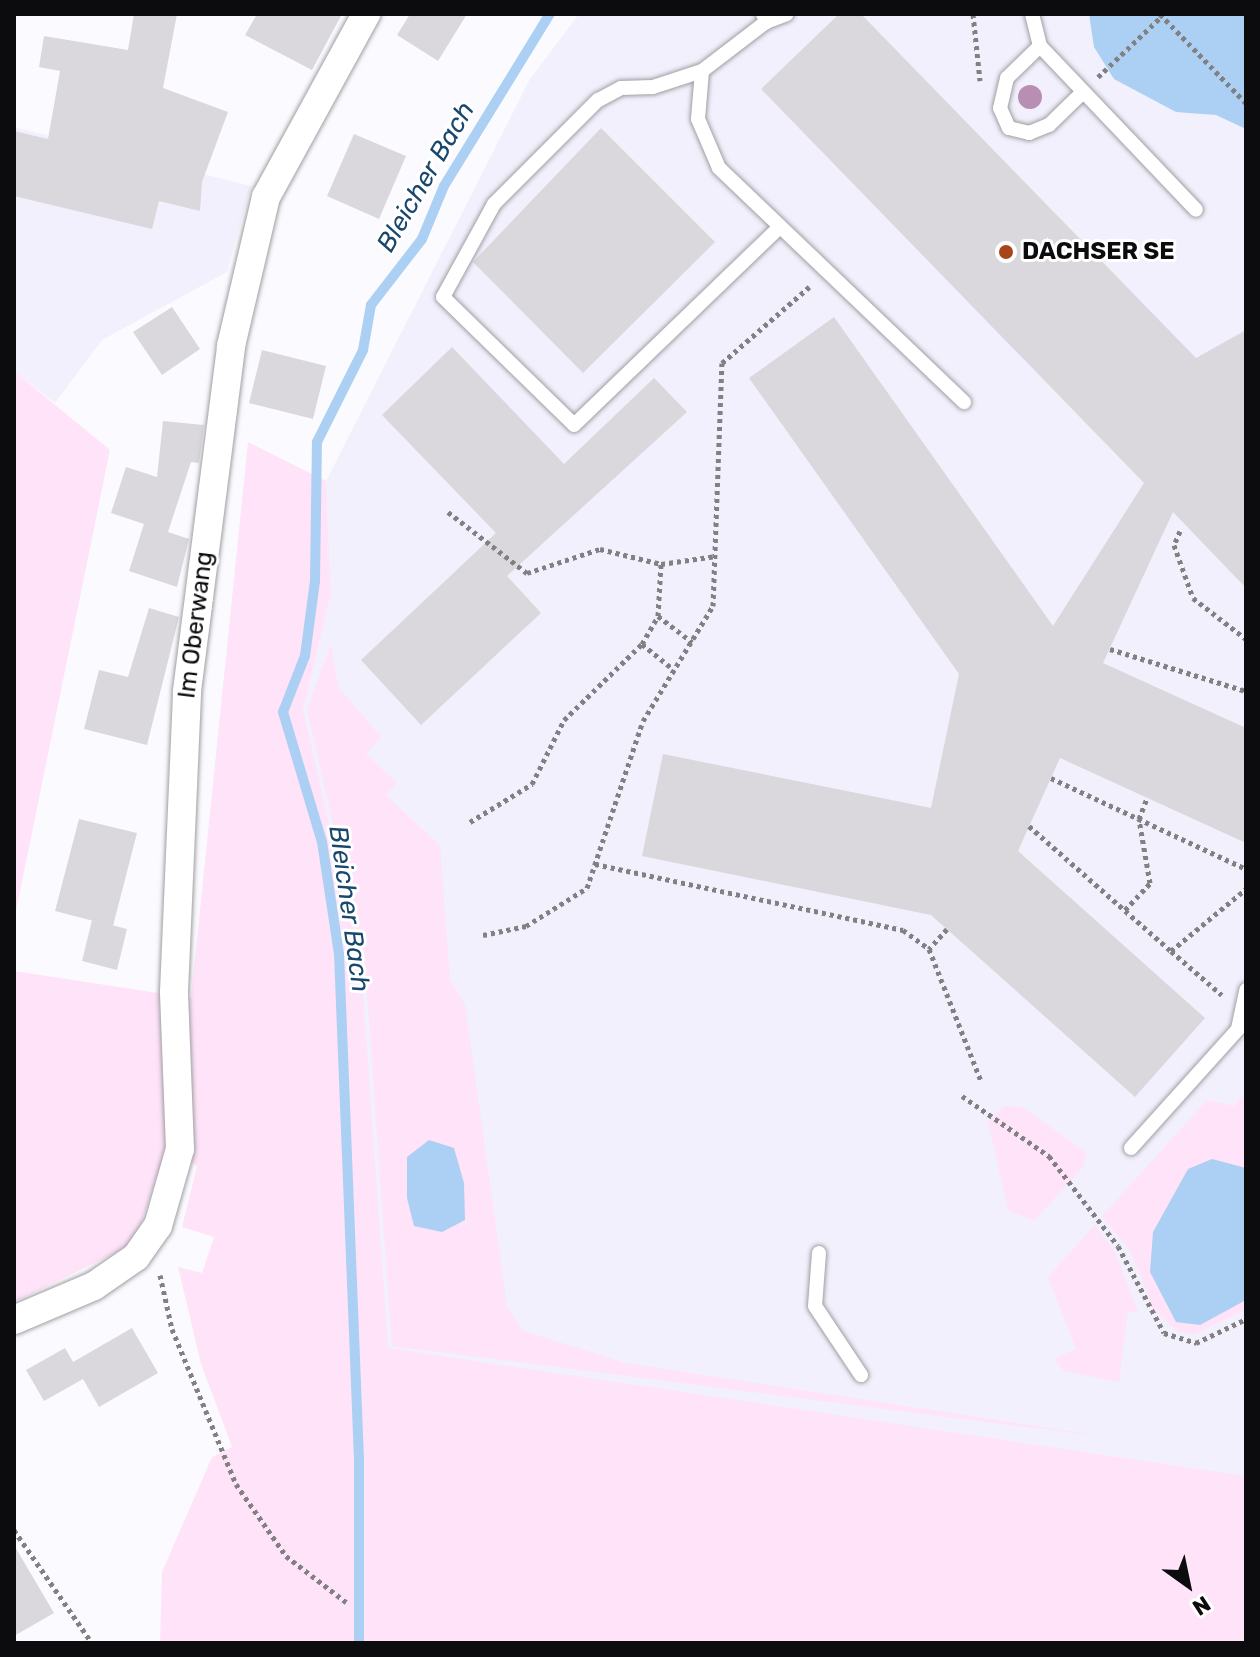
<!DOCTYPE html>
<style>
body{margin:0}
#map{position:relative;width:1260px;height:1657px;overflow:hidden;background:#fbfbff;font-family:Rubik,sans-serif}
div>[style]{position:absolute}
.built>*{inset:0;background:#f1f0fc}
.green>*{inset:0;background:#ffe3f8}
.water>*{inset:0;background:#abd0f3}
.stream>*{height:10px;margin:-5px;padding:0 5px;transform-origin:5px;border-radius:5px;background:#abd0f3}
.building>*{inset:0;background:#dad8dc}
.path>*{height:5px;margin-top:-2.5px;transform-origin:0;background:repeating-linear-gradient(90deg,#818083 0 4px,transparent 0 8px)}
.roads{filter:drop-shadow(0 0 2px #a09fa3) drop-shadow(0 0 2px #a09fa3)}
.lane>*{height:14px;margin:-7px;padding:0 7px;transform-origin:7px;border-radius:7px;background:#fff}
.street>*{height:28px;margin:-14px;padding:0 14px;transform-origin:14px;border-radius:14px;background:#fff}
.trees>*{width:24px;height:24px;margin:-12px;border-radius:50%;background:#b98eb3}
.dots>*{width:22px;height:22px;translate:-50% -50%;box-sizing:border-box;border:4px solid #fff;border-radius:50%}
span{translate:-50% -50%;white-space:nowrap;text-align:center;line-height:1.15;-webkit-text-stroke:6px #fff;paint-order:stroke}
.poi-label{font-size:24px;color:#0c0b0d;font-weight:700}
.left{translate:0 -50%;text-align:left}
.street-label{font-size:24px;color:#0c0b0d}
.water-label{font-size:26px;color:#19476d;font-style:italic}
.frame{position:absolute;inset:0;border:16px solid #0c0b0d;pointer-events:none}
.north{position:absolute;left:1148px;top:1545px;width:80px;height:80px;-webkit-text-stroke:6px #fff;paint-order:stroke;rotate:147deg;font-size:22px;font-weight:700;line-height:32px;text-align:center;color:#0c0b0d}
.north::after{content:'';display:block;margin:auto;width:28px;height:36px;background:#0c0b0d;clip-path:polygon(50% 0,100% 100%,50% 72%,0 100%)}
</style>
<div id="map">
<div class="built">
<div style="clip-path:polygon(579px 14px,1246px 14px,1246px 1476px,388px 1349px,303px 710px,331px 594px,326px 481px,530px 79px)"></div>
<div style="clip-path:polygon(14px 127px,251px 186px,227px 272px,102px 340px,55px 403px,14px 371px)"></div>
</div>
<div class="green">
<div style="clip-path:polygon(14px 371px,110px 450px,14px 921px)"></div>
<div style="clip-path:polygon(248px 442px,326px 481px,331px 594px,303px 710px,361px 965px,388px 1348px,1246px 1476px,1246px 1643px,160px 1643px,162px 1572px,212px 1457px,232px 1447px,201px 1364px,178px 1267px,202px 1273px,214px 1237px,182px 1227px,197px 1166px,166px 1150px,134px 1244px,14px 1302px,14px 971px,191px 998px)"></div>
<div style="clip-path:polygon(331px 644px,338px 687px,381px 737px,366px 754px,397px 783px,386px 795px,440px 846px,450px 980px,465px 1004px,507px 1306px,523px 1331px,626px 1363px,1113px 1438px,392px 1346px,365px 964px,307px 710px)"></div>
<div style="clip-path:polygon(1246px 1093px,1246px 1309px,1195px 1334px,1179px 1332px,1154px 1311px,1131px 1252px,1102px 1216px,1207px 1100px,1234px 1106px)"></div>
<div style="clip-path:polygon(1004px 1106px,1022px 1107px,1086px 1152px,1084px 1166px,1034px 1221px,1008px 1210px,988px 1121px)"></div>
<div style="clip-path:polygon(1095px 1225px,1116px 1254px,1138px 1312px,1128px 1311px,1119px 1382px,1064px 1371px,1054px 1359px,1076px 1349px,1048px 1277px)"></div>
</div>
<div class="water">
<div style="clip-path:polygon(1089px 14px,1246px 14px,1246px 129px,1216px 115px,1176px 112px,1114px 79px,1094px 47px)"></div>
<div style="clip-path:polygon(429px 1140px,454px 1148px,464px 1183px,465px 1220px,442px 1232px,414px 1226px,407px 1198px,407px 1157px)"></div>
<div style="clip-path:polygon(1212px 1159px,1246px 1168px,1246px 1300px,1200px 1325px,1176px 1322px,1150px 1272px,1153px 1232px,1188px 1169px)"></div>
</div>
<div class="stream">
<div style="left:359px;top:1643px;width:183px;rotate:-90deg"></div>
<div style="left:359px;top:1460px;width:506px;rotate:-92.26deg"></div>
<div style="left:339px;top:954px;width:113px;rotate:-98.6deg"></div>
<div style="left:322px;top:842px;width:136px;rotate:-106.7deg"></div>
<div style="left:283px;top:712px;width:60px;rotate:-68.6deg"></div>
<div style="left:305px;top:656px;width:76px;rotate:-82.4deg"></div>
<div style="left:315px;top:581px;width:139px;rotate:-89.2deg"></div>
<div style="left:317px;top:442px;width:103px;rotate:-63.4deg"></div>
<div style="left:363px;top:350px;width:46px;rotate:-79.9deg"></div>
<div style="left:371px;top:305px;width:83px;rotate:-52.3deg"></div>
<div style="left:422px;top:239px;width:57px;rotate:-67.5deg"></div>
<div style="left:444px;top:186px;width:202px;rotate:-58.4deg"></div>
</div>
<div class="building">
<div style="clip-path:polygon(134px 14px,177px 14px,163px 88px,228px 112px,202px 182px,200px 211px,159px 201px,152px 229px,14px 196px,14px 131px,48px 139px,60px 71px,39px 67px,44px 36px,128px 50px)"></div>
<div style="clip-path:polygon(257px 14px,342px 14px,312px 70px,245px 35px)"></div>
<div style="clip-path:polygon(410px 14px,467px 14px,438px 61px,397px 35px)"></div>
<div style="clip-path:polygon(839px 14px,861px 14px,1196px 358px,1246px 330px,1246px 588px,1173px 512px,1103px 663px,1246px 728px,1246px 843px,1060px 758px,1018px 851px,1205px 1018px,1135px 1097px,931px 915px,642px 856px,663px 754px,931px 808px,959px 674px,749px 378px,834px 317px,1053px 626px,1144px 483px,761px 89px)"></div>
<div style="clip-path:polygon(601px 128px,715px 242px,583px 373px,473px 262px)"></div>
<div style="clip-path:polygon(354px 134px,406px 156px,379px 219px,327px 196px)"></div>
<div style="clip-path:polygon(172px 307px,200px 349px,162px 375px,133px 332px)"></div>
<div style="clip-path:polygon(452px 347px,564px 464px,654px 378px,687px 412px,507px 576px,541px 613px,421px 725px,361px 660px,496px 533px,382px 415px)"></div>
<div style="clip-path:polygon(262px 350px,326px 366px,313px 419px,249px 403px)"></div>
<div style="clip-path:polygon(163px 421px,204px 425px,199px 463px,191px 462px,168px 532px,189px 539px,177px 587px,129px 571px,144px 524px,111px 513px,126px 467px,157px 477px)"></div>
<div style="clip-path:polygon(149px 608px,179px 617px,147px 745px,84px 729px,99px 670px,128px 677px)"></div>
<div style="clip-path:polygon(79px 819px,137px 833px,113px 926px,55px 911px)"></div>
<div style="clip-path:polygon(92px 920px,127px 929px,117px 970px,82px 961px)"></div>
<div style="clip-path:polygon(132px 1328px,158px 1373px,99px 1407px,83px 1379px,44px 1401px,26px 1370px,65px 1348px,76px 1367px,73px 1362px)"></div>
<div style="clip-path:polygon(14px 1545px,54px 1613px,14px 1636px)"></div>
</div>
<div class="path">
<div style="left:973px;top:14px;width:67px;rotate:84deg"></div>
<div style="left:1160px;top:14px;width:124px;rotate:46deg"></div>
<div style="left:1098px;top:77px;width:88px;rotate:-43.6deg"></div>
<div style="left:448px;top:512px;width:100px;rotate:37.7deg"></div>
<div style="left:527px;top:573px;width:77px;rotate:-18.2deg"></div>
<div style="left:600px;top:549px;width:63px;rotate:13.8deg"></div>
<div style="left:661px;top:564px;width:56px;rotate:-8.3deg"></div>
<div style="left:1180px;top:531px;width:15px;rotate:113deg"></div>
<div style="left:1174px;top:545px;width:56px;rotate:70.3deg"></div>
<div style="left:1193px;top:598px;width:67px;rotate:37.7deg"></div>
<div style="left:658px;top:616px;width:43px;rotate:37.4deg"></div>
<div style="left:642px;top:644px;width:40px;rotate:39deg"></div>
<div style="left:1110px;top:649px;width:142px;rotate:17.2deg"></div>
<div style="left:1051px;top:778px;width:215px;rotate:25deg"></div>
<div style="left:470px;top:822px;width:73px;rotate:-31.5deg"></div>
<div style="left:532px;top:784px;width:72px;rotate:-63.4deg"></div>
<div style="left:564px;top:720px;width:109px;rotate:-44.3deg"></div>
<div style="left:642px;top:644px;width:32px;rotate:-60deg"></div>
<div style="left:658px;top:616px;width:52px;rotate:-86.7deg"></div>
<div style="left:1029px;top:826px;width:189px;rotate:41.4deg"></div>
<div style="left:1171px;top:951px;width:97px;rotate:-39.6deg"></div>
<div style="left:595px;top:864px;width:315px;rotate:12.1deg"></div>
<div style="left:903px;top:930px;width:32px;rotate:36deg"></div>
<div style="left:1125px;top:910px;width:37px;rotate:-47deg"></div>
<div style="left:1150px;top:883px;width:65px;rotate:-99.8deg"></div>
<div style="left:1139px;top:819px;width:22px;rotate:-69deg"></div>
<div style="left:947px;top:929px;width:27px;rotate:132deg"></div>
<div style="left:929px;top:949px;width:142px;rotate:68.5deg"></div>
<div style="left:483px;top:935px;width:44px;rotate:-11.8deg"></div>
<div style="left:526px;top:926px;width:72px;rotate:-31.9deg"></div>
<div style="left:587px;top:888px;width:176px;rotate:-71.5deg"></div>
<div style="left:643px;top:721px;width:135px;rotate:-58.7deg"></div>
<div style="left:713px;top:606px;width:243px;rotate:-87.9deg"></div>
<div style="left:722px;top:363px;width:116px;rotate:-41.1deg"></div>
<div style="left:1171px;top:951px;width:67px;rotate:40.8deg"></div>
<div style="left:962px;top:1096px;width:106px;rotate:34.6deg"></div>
<div style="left:1049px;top:1156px;width:113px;rotate:52.5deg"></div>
<div style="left:1118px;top:1246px;width:98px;rotate:62.1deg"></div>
<div style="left:1164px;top:1333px;width:34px;rotate:17deg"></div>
<div style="left:1196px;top:1343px;width:55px;rotate:-25.6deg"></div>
<div style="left:160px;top:1275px;width:55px;rotate:77.5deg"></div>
<div style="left:172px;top:1329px;width:168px;rotate:67.6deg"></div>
<div style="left:236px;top:1484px;width:88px;rotate:55.2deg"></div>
<div style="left:286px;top:1556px;width:76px;rotate:37.5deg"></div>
<div style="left:14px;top:1530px;width:137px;rotate:55.4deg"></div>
</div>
<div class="roads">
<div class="lane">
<div style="left:763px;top:14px;width:9px;rotate:69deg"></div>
<div style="left:766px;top:22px;width:22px;rotate:-21deg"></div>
<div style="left:1032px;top:14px;width:33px;rotate:76deg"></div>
<div style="left:1040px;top:46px;width:226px;rotate:46.4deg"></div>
<div style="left:766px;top:22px;width:81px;rotate:142.6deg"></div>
<div style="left:702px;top:71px;width:48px;rotate:94.8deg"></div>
<div style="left:698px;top:119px;width:53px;rotate:66.8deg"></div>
<div style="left:719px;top:168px;width:339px;rotate:43.7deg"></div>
<div style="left:1040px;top:46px;width:46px;rotate:135.9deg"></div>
<div style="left:1007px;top:78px;width:31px;rotate:103deg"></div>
<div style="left:1000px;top:108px;width:22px;rotate:66deg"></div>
<div style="left:1009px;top:128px;width:21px;rotate:14deg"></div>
<div style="left:1029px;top:133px;width:22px;rotate:-22deg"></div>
<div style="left:1049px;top:125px;width:47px;rotate:-44.1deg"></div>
<div style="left:702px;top:71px;width:52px;rotate:161.9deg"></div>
<div style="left:653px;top:87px;width:32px;rotate:178deg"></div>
<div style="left:621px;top:88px;width:26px;rotate:152deg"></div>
<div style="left:598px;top:100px;width:147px;rotate:135deg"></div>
<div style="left:494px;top:204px;width:106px;rotate:118.7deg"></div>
<div style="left:443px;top:297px;width:183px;rotate:44.3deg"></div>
<div style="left:574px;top:425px;width:284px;rotate:-43.9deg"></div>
<div style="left:1131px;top:1148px;width:160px;rotate:-48deg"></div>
<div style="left:1238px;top:1029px;width:40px;rotate:-78deg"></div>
<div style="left:819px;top:1253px;width:53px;rotate:94.3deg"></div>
<div style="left:815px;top:1306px;width:83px;rotate:56.3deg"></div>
</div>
<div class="street">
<div style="left:14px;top:1320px;width:87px;rotate:-23deg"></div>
<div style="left:94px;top:1286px;width:51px;rotate:-34.6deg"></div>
<div style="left:136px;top:1257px;width:38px;rotate:-55deg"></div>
<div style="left:158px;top:1226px;width:80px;rotate:-74.1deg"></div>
<div style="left:180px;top:1149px;width:157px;rotate:-92.2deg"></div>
<div style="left:174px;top:992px;width:301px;rotate:-87.5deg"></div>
<div style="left:187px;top:691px;width:348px;rotate:-82.7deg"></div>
<div style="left:231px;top:346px;width:153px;rotate:-76.8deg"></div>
<div style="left:266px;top:197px;width:209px;rotate:-61.3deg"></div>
</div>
</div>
<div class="trees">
<div style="left:1030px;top:97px"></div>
</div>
<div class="dots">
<div style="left:1006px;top:252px;background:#a9431a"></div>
</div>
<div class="poi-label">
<span class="left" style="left:1022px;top:252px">DACHSER SE</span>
</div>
<div class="street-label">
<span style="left:196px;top:625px;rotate:-83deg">Im Oberwang</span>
</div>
<div class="water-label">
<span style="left:426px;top:177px;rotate:-60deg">Bleicher Bach</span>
<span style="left:349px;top:909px;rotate:82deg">Bleicher Bach</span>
</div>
<div class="frame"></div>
<div class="north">N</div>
</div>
